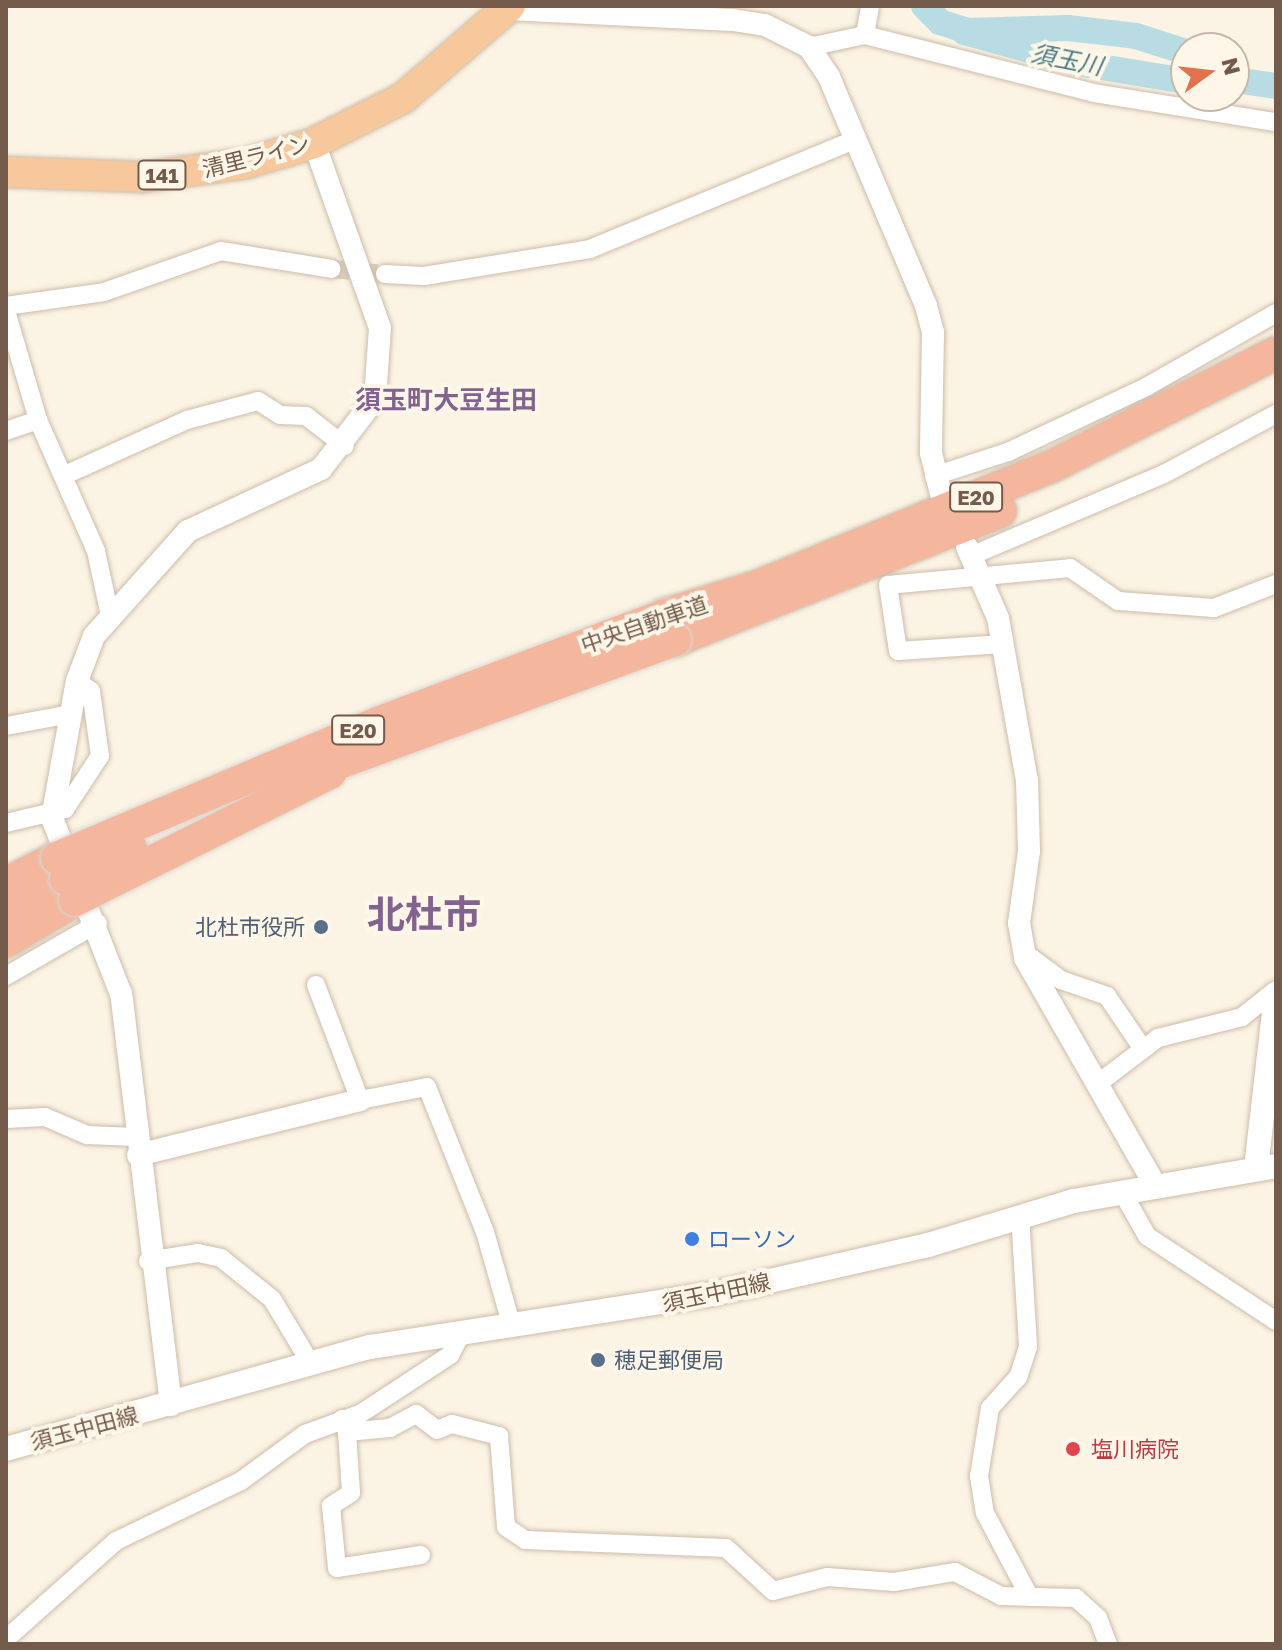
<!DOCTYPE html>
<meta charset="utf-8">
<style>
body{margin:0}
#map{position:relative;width:1282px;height:1650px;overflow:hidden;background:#fbf3e3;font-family:"Golos Text","Noto Sans JP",sans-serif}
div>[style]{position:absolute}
.river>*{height:26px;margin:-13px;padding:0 13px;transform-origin:13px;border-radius:13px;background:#b9dce4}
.minor-tunnel>*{height:18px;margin-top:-9px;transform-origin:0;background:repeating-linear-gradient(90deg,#d9cdbd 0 18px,transparent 0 27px)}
.roads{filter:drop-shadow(0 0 2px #cdbbaa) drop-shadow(0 0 2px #cdbbaa)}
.minor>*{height:18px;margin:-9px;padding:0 9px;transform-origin:9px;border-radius:9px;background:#fff}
.tertiary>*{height:22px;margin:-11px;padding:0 11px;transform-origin:11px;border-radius:11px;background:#fff}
.secondary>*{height:24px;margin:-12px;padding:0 12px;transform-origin:12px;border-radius:12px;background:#fff}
.trunk>*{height:30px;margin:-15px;padding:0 15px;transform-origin:15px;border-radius:15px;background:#f6c89c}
.motorway>*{height:32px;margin:-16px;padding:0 16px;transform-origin:16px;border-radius:16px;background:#f4b69c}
.bridges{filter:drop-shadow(0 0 2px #dbd4d0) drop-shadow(0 0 2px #dbd4d0)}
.motorway-bridge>*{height:32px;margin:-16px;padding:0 16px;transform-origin:16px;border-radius:16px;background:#f4b69c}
.dots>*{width:22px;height:22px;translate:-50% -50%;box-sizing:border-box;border:4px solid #fef7e9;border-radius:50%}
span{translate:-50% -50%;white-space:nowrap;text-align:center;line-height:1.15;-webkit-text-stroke:8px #fef7e9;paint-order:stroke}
.shield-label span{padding:2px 6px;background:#fef7e9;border:2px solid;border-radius:6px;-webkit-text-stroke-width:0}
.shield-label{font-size:20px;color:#735a4a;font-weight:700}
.street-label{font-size:22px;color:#735a4a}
.service-label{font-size:22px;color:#4e5e75}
.right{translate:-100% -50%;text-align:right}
.left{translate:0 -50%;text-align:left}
.shop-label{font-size:22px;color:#366cbe}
.health-label{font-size:22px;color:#be3a42}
.water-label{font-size:24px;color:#457985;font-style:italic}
.quarter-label{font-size:26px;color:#82628f;font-weight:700}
.town-label{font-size:38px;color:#82628f;font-weight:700}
.frame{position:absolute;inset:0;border:8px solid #735a4a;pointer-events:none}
.north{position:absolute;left:1170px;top:32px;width:80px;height:80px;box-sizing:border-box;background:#fef7e9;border:2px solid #c6b8a9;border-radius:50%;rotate:75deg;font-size:22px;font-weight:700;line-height:32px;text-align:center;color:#735a4a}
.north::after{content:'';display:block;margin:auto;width:28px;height:36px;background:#e2734c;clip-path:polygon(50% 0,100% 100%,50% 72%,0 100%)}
</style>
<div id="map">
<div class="river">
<div style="left:924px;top:6px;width:23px;rotate:45deg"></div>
<div style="left:940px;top:22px;width:28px;rotate:18deg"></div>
<div style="left:967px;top:31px;width:101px;rotate:-1.7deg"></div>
<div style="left:1068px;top:28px;width:68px;rotate:6.7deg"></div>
<div style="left:1136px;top:36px;width:52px;rotate:17.7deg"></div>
<div style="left:964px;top:32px;width:117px;rotate:15.3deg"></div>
<div style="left:1077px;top:63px;width:110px;rotate:9.4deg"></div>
<div style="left:1234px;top:80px;width:42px;rotate:8.1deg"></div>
</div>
<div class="minor-tunnel">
<div style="left:332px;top:269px;width:53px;rotate:5.4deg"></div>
</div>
<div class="roads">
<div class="minor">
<div style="left:865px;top:35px;width:29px;rotate:-80deg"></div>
<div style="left:809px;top:47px;width:57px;rotate:-12.1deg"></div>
<div style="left:865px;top:35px;width:236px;rotate:14.2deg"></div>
<div style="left:1094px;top:93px;width:184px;rotate:9.1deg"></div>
<div style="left:385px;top:274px;width:39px;rotate:3deg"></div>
<div style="left:424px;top:276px;width:168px;rotate:-9.2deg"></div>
<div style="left:590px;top:249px;width:289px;rotate:-22.4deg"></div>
<div style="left:6px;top:306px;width:99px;rotate:-8.1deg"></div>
<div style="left:104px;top:292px;width:124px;rotate:-19.3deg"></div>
<div style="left:221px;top:251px;width:112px;rotate:9.2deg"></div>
<div style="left:6px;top:311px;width:114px;rotate:73.6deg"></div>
<div style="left:38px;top:420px;width:143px;rotate:66.1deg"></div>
<div style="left:96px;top:551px;width:66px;rotate:77.8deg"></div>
<div style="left:6px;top:431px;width:34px;rotate:-19deg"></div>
<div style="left:65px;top:475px;width:134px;rotate:-24.3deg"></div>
<div style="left:187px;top:420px;width:73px;rotate:-15deg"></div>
<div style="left:258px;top:401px;width:26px;rotate:32deg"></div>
<div style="left:280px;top:415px;width:26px;rotate:2deg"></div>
<div style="left:306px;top:416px;width:49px;rotate:37.6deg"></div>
<div style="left:934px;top:476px;width:78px;rotate:-18deg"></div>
<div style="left:1008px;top:452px;width:153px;rotate:-25.2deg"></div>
<div style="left:1146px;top:387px;width:150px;rotate:-29.6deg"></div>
<div style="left:973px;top:555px;width:207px;rotate:-23deg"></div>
<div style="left:1164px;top:474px;width:127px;rotate:-28.2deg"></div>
<div style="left:1003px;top:644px;width:105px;rotate:176.2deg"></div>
<div style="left:898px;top:651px;width:67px;rotate:-98.6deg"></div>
<div style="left:888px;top:585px;width:183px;rotate:-5.3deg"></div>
<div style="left:1070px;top:568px;width:58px;rotate:34.5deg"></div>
<div style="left:1118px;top:601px;width:96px;rotate:4.2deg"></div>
<div style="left:1214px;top:608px;width:66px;rotate:-21.2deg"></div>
<div style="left:6px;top:726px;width:65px;rotate:-10.6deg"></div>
<div style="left:6px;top:823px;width:61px;rotate:-13.3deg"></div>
<div style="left:65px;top:809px;width:64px;rotate:-56.6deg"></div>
<div style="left:100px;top:756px;width:66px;rotate:-97.9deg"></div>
<div style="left:91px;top:691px;width:17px;rotate:-144deg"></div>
<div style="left:1026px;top:954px;width:44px;rotate:36.6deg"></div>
<div style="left:1061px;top:980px;width:49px;rotate:19.2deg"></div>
<div style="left:1107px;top:996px;width:64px;rotate:55.8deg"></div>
<div style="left:6px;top:976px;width:106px;rotate:-29.9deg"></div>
<div style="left:316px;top:985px;width:123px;rotate:69.1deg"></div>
<div style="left:360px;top:1100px;width:68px;rotate:-11deg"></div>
<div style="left:427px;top:1087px;width:156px;rotate:68.2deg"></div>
<div style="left:485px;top:1232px;width:99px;rotate:74.1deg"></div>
<div style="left:1100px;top:1082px;width:73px;rotate:-37.2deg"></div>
<div style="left:1158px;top:1038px;width:87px;rotate:-14deg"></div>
<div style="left:1242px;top:1017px;width:43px;rotate:-38.5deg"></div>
<div style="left:6px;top:1119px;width:39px;rotate:-3deg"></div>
<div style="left:45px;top:1117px;width:46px;rotate:23.2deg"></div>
<div style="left:87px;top:1135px;width:49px;rotate:2.3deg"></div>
<div style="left:1121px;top:1190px;width:53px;rotate:60.5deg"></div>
<div style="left:1147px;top:1236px;width:154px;rotate:33.4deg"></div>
<div style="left:1020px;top:1215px;width:132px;rotate:86.5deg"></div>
<div style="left:1028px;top:1347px;width:32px;rotate:108deg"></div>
<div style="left:1018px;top:1377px;width:42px;rotate:132.1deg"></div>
<div style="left:990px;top:1408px;width:69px;rotate:99.2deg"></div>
<div style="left:979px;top:1476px;width:37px;rotate:81deg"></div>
<div style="left:985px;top:1513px;width:92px;rotate:62deg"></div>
<div style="left:148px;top:1261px;width:51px;rotate:-9.1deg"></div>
<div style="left:198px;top:1253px;width:24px;rotate:12deg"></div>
<div style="left:221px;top:1258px;width:65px;rotate:38.8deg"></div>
<div style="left:272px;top:1299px;width:76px;rotate:59deg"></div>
<div style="left:342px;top:1419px;width:14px;rotate:69deg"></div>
<div style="left:347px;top:1432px;width:43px;rotate:-5.3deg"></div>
<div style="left:390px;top:1428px;width:30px;rotate:-28deg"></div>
<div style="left:416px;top:1414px;width:26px;rotate:37deg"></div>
<div style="left:437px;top:1430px;width:16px;rotate:-22deg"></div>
<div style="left:452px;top:1424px;width:49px;rotate:14.3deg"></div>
<div style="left:499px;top:1436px;width:91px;rotate:85.6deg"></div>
<div style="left:506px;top:1527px;width:23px;rotate:34deg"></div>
<div style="left:525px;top:1540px;width:201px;rotate:2.3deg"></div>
<div style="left:726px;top:1548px;width:64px;rotate:42.5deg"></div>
<div style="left:773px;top:1591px;width:56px;rotate:-14.5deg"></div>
<div style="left:827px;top:1577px;width:67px;rotate:4.3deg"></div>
<div style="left:894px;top:1582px;width:62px;rotate:-9.3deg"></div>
<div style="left:955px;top:1572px;width:52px;rotate:27.6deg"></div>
<div style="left:1001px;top:1596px;width:75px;rotate:1.5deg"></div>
<div style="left:1076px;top:1598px;width:30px;rotate:42deg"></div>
<div style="left:1098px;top:1618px;width:28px;rotate:69deg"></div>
<div style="left:347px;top:1432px;width:61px;rotate:86.2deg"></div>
<div style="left:351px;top:1493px;width:24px;rotate:147deg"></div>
<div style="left:331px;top:1506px;width:62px;rotate:84.5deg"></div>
<div style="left:337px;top:1568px;width:85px;rotate:-8.8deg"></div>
<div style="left:6px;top:1639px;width:147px;rotate:-41.7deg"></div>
<div style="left:116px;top:1541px;width:139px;rotate:-25.6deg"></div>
<div style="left:241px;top:1481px;width:79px;rotate:-36.3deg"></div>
<div style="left:305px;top:1434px;width:59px;rotate:-20deg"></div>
<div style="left:360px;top:1414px;width:108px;rotate:-33.2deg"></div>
<div style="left:450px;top:1355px;width:24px;rotate:-62deg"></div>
</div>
<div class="tertiary">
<div style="left:508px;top:9px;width:225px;rotate:2.8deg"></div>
<div style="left:733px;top:20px;width:32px;rotate:9deg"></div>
<div style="left:765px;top:25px;width:49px;rotate:26.6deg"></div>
<div style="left:809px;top:47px;width:36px;rotate:56deg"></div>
<div style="left:829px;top:77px;width:249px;rotate:67deg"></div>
<div style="left:926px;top:306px;width:28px;rotate:75deg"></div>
<div style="left:933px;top:333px;width:120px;rotate:91deg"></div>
<div style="left:931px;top:453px;width:42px;rotate:76.3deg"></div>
<div style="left:967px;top:547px;width:77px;rotate:66.4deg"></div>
<div style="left:998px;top:618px;width:165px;rotate:79.9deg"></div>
<div style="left:1027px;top:780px;width:71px;rotate:88.4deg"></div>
<div style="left:1029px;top:851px;width:73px;rotate:97.9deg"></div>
<div style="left:1019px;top:923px;width:36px;rotate:80deg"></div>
<div style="left:1025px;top:958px;width:259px;rotate:60.2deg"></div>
<div style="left:138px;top:1155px;width:229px;rotate:-13.9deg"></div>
<div style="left:171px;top:1405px;width:414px;rotate:-96.9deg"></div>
<div style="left:121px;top:994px;width:189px;rotate:-111.4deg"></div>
<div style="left:52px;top:818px;width:139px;rotate:-79.7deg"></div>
<div style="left:77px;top:681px;width:48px;rotate:-69.3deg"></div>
<div style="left:94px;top:636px;width:141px;rotate:-48.2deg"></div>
<div style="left:188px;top:531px;width:147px;rotate:-25deg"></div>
<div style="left:321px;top:469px;width:88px;rotate:-52.4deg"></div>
<div style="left:375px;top:399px;width:71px;rotate:-86deg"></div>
<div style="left:380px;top:328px;width:196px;rotate:-109.6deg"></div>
</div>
<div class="secondary">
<div style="left:1256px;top:1168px;width:173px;rotate:-83.4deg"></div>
<div style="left:6px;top:1449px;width:378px;rotate:-15.7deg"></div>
<div style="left:370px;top:1347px;width:351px;rotate:-8.8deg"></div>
<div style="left:717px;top:1293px;width:216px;rotate:-12.8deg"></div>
<div style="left:928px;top:1245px;width:152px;rotate:-16.8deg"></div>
<div style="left:1074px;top:1201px;width:205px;rotate:-9.8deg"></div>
</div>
<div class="trunk">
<div style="left:6px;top:172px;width:138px;rotate:2.1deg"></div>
<div style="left:144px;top:177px;width:104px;rotate:-7.7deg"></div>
<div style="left:247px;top:163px;width:70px;rotate:-16.6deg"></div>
<div style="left:314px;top:143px;width:100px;rotate:-26.8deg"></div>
<div style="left:403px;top:98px;width:141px;rotate:-40.7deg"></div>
</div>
<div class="motorway">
<div style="left:665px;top:615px;width:98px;rotate:-17.1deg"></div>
<div style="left:759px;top:586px;width:321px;rotate:-22.3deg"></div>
<div style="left:1056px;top:464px;width:246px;rotate:-26.8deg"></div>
<div style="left:675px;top:640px;width:350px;rotate:-21.6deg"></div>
<div style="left:6px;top:884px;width:57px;rotate:-27deg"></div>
<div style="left:6px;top:909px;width:67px;rotate:-26.6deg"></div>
<div style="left:6px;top:941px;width:80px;rotate:-30.7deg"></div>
</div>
</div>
<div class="bridges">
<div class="motorway-bridge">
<div style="left:306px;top:775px;width:393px;rotate:-20.1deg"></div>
<div style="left:57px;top:858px;width:350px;rotate:-22.8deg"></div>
<div style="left:380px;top:722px;width:304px;rotate:-20.6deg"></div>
<div style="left:66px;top:879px;width:72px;rotate:-25.5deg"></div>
<div style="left:75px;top:900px;width:285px;rotate:-26.5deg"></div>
</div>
</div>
<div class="dots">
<div style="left:321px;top:927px;background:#5c6f8a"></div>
<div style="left:692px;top:1239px;background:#3f7fe0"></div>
<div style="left:598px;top:1360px;background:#5c6f8a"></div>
<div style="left:1073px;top:1449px;background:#e0444e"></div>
</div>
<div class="shield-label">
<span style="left:162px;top:175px">141</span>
<span style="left:976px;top:497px">E20</span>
<span style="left:358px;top:730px">E20</span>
</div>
<div class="street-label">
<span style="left:256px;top:156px;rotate:-14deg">清里ライン</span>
<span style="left:644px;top:624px;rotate:-19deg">中央自動車道</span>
<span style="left:716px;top:1292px;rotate:-12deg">須玉中田線</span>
<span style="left:84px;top:1428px;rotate:-15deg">須玉中田線</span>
</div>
<div class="service-label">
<span class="right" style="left:305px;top:927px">北杜市役所</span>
<span class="left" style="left:614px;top:1360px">穂足郵便局</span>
</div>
<div class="shop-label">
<span class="left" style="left:708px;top:1239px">ローソン</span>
</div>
<div class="health-label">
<span class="left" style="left:1091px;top:1449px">塩川病院</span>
</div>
<div class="water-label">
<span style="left:1067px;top:59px;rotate:11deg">須玉川</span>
</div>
<div class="quarter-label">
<span style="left:446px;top:400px">須玉町大豆生田</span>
</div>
<div class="town-label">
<span style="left:424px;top:914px">北杜市</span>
</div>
<div class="frame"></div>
<div class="north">N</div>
</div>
